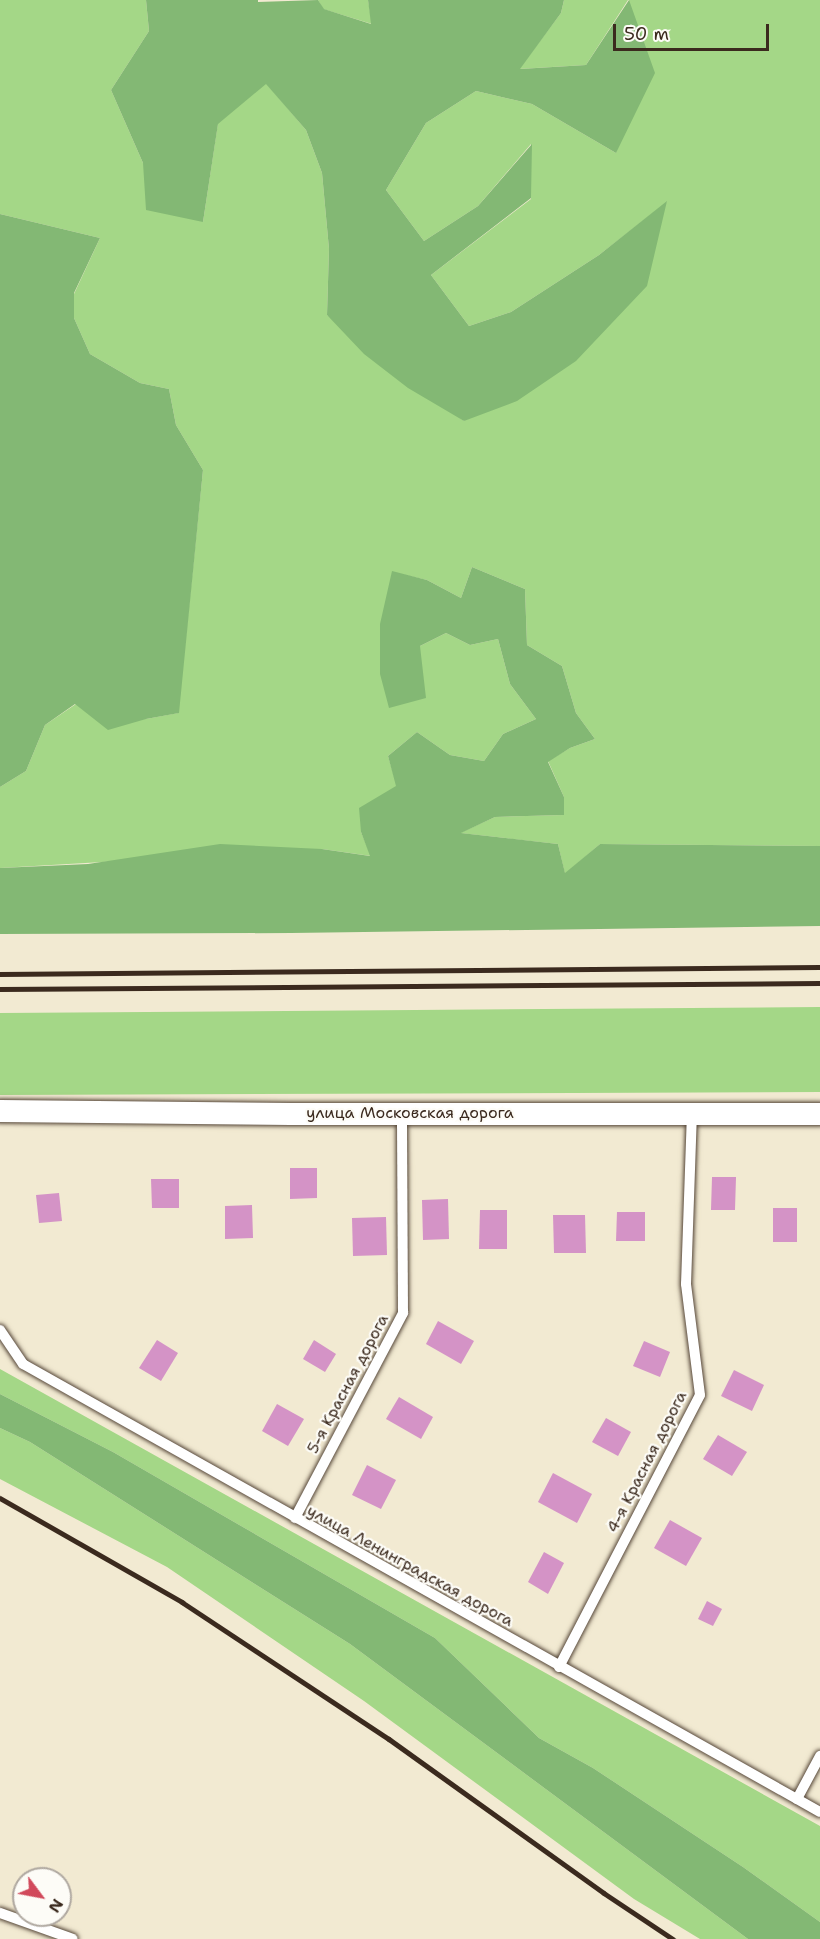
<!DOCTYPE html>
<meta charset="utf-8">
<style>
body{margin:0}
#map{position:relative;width:820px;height:1939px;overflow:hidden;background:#f2ead2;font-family:"Shantell Sans",sans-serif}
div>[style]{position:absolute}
.green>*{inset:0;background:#a4d787}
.forest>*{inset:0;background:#83b874}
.building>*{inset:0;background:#d493c6}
.roads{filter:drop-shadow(0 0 2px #564739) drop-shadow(0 0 2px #564739)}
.service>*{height:10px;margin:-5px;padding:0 5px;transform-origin:5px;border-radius:5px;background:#fff}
.minor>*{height:22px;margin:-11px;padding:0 11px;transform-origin:11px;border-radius:11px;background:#fff}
.rail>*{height:4.5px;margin:-2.25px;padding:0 2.25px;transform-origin:2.25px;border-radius:2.25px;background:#3b2a1e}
span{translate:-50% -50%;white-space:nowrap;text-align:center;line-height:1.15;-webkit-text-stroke:4.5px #fdfcf7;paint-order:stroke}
.street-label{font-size:16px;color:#3b2a1e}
.north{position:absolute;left:12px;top:1867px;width:60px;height:60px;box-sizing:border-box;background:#fdfcf7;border:2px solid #afa8a0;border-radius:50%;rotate:122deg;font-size:16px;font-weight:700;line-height:24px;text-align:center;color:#3b2a1e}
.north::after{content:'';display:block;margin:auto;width:21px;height:27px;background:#d1495b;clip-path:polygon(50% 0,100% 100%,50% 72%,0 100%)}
.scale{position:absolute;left:613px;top:24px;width:156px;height:27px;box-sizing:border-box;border:3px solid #3b2a1e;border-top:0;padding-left:8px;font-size:18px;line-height:21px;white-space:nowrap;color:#3b2a1e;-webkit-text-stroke:4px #fdfcf7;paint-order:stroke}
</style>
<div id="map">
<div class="green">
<div style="clip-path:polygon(0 0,146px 0,149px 31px,111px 90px,143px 163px,203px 222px,218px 123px,266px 83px,306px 130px,322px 173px,329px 249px,327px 315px,464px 421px,667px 202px,599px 255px,511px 312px,469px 326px,431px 275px,531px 199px,531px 144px,478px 206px,424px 241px,386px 190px,426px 123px,476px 91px,532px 104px,616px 153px,629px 0,820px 0,820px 846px,600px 844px,565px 874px,558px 844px,460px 833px,495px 817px,564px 815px,564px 797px,548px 761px,570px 748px,595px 739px,576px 713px,562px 666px,527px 645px,525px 589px,472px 567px,461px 598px,427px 580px,392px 572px,420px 646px,446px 633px,470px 645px,498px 639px,510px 684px,536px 719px,503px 734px,484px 761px,450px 755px,417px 732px,388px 756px,397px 786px,361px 832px,371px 856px,322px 849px,0 868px,0 787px,26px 771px,45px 725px,76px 704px,146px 719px,178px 713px,203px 470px,176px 425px,169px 389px,140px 383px,90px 354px,74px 318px,74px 294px,100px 238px,0 214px)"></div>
<div style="clip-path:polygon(318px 0,368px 0,372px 24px,323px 9px)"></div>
<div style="clip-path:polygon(564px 0,628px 0,586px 65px,519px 69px,561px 13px)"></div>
<div style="clip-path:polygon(820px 1007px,820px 1092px,0 1095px,0 1013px)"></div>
<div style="clip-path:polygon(0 1369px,820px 1826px,820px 1922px,743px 1867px,593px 1768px,539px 1738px,435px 1638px,113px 1452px,0 1394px)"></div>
<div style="clip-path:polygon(0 1428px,30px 1442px,350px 1644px,748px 1939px,700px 1939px,634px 1899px,364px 1701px,167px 1567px,0 1479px)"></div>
</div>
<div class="forest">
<div style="clip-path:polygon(146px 0,258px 0,258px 2px,318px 0,324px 9px,371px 24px,368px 0,564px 0,561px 13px,520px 69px,586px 65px,629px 0,655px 73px,616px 153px,532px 104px,476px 91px,426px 123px,386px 190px,424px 241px,478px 206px,532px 144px,531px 198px,431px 275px,469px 326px,511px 312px,599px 255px,667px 201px,647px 286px,576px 361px,517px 401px,464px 421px,408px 388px,364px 354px,327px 315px,329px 249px,322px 173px,306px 130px,266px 84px,218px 124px,203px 222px,146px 210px,143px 163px,111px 90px,149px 31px)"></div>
<div style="clip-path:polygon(0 214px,100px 238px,74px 293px,74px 318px,90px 354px,140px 383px,169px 389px,176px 425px,203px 470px,179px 713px,146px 719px,108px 730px,75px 704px,45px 725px,26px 771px,0 787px)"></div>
<div style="clip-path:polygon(472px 567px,525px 589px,527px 645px,562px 666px,576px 713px,595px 739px,570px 748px,548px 762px,564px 797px,564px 815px,495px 817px,461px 833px,558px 844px,565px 873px,600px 844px,820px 846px,820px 926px,291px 933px,0 934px,0 868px,88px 864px,220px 844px,322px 849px,370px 856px,361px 832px,359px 808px,396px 786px,388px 756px,417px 732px,450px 755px,484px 761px,503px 734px,536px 719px,510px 684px,498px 639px,470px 645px,446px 633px,420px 646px,426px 698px,389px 708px,380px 674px,380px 624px,392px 571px,427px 580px,461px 598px)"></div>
<div style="clip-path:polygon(0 1394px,113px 1452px,435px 1638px,539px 1738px,593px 1768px,743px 1867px,820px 1922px,820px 1939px,748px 1939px,350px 1644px,30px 1442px,0 1428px)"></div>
</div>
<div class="building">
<div style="clip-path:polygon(290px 1168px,317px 1168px,317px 1198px,290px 1199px)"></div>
<div style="clip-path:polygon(712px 1177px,736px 1177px,735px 1210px,711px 1210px)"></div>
<div style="clip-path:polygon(151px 1179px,179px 1179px,179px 1208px,152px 1208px)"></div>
<div style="clip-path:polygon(59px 1193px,62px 1221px,39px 1223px,36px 1195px)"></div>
<div style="clip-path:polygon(448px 1199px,449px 1239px,423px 1240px,422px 1200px)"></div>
<div style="clip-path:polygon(252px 1205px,253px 1238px,225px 1239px,225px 1206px)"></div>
<div style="clip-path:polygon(773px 1208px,797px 1208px,797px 1242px,773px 1242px)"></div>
<div style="clip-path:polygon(480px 1210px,507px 1210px,507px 1249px,479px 1249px)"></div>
<div style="clip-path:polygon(617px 1212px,645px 1212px,645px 1241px,616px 1241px)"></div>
<div style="clip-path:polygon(553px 1215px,585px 1215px,586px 1253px,554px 1253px)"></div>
<div style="clip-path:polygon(386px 1217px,387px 1255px,353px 1256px,352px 1218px)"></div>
<div style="clip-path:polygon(438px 1321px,474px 1341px,461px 1364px,426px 1344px)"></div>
<div style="clip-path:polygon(157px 1340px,178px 1353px,161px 1381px,139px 1368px)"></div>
<div style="clip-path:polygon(314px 1340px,336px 1354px,325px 1372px,303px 1359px)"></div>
<div style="clip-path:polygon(644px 1341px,670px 1352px,660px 1377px,633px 1366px)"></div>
<div style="clip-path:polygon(734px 1370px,764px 1385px,752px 1411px,721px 1396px)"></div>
<div style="clip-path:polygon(399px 1397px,433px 1417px,421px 1439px,386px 1419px)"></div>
<div style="clip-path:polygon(277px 1404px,304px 1419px,288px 1446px,262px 1431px)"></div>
<div style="clip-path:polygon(606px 1418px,631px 1432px,618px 1456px,592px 1442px)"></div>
<div style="clip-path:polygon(718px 1435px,747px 1452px,732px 1476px,703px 1459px)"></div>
<div style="clip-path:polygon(367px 1465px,396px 1480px,381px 1509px,352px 1495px)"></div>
<div style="clip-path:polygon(553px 1473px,592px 1494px,577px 1523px,538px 1502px)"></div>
<div style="clip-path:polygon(670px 1520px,702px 1538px,686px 1566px,654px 1548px)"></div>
<div style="clip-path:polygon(544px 1552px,564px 1563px,548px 1594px,528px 1582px)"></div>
<div style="clip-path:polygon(707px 1601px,722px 1609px,713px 1626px,698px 1619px)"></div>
</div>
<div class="roads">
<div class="service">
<div style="left:0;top:1330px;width:41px;rotate:55.9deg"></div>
<div style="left:23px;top:1364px;width:914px;rotate:29.34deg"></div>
<div style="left:295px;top:1518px;width:232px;rotate:-62.2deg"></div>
<div style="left:403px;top:1313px;width:200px;rotate:-90.3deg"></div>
<div style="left:559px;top:1667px;width:306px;rotate:-62.6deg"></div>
<div style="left:700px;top:1395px;width:112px;rotate:-97.2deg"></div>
<div style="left:686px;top:1284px;width:171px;rotate:-88deg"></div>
<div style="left:797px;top:1799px;width:49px;rotate:-61.9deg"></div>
<div style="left:0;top:1913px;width:77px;rotate:19.6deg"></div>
</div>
<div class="minor">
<div style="left:0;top:1111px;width:291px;rotate:0.6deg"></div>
<div style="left:291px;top:1114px;width:529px"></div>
</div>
</div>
<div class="rail">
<div style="left:0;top:974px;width:820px;rotate:-0.49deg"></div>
<div style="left:0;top:989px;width:820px;rotate:-0.42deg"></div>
<div style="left:0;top:1498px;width:210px;rotate:29.7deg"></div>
<div style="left:182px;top:1602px;width:248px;rotate:33.5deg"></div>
<div style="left:389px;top:1739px;width:264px;rotate:35.6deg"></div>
<div style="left:604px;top:1893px;width:83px;rotate:33.7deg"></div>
</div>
<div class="street-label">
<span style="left:410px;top:1113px">улица Московская дорога</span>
<span style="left:348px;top:1384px;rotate:-62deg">5-я Красная дорога</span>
<span style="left:647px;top:1462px;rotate:-63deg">4-я Красная дорога</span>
<span style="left:410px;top:1566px;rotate:29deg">улица Ленинградская дорога</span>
</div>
<div class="north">N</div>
<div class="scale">50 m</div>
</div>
